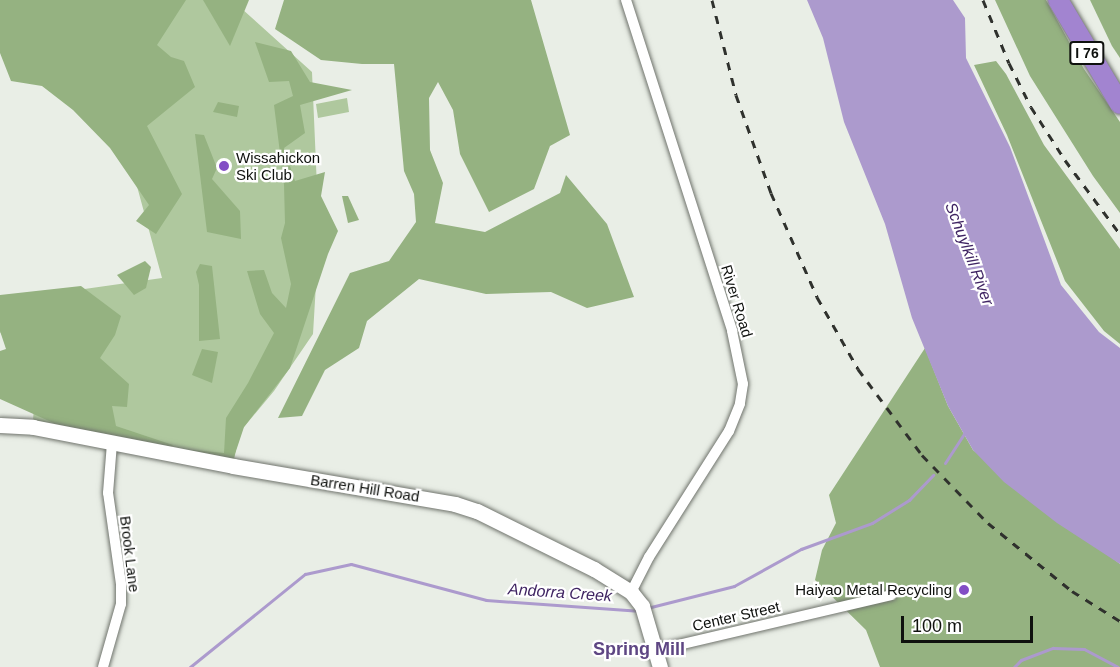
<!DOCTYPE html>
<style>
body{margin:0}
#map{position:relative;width:1120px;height:667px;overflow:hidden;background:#e9eee6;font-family:Arial,sans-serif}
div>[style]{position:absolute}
.green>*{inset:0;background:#afc89e}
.forest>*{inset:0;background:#95b281}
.water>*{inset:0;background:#ac9acd}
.stream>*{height:3px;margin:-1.5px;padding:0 1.5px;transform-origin:1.5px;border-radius:1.5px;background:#ac9acd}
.roads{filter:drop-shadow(0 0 2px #70746d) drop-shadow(0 0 2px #70746d)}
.street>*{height:10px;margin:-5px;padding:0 5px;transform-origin:5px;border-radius:5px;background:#fff}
.secondary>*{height:15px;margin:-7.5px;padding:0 7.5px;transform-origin:7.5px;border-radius:7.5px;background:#fff}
.highway>*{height:20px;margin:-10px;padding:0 10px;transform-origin:10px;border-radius:10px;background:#a284d0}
.rail>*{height:3px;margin-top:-1.5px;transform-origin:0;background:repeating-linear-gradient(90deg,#2f312d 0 8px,transparent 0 16px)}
.dots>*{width:16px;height:16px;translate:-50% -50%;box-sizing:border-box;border:3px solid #fff;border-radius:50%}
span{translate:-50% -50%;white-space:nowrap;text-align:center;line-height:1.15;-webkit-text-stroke:4.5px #fff;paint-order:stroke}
.shield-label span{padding:2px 4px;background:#fff;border:2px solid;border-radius:4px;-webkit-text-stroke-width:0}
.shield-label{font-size:14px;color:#0f110e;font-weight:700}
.poi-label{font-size:15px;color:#0f110e}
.left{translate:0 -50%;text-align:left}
.right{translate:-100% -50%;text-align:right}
.street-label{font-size:15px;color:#0f110e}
.water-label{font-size:16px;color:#3f2462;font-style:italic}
.quarter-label{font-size:18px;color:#5e4683;font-weight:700}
.scale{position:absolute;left:901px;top:616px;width:132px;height:27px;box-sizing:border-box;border:3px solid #0f110e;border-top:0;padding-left:8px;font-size:18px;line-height:21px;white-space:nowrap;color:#0f110e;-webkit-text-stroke:4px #fff;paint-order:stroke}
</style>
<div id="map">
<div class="green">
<div style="clip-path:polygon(112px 0,232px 0,312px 72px,319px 234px,313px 334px,274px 391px,239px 433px,233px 466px,33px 420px,36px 383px,0 332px,0 301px,162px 278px,111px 91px)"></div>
<div style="clip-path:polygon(347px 98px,349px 112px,318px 118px,316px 104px)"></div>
</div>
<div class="forest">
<div style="clip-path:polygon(0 0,186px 0,157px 45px,171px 57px,184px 61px,195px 87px,147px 126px,182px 194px,156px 234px,136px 221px,149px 205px,110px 148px,73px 110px,42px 86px,11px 81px,0 53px)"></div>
<div style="clip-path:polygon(203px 0,249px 0,230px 46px)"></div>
<div style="clip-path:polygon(284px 0,531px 0,570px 135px,550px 146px,534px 189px,489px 212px,460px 154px,453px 110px,438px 82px,429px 98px,430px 150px,443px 183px,435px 223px,485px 232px,560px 193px,566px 175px,607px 224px,634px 297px,587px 308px,551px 292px,486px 294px,419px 279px,367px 321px,359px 348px,325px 370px,302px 416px,278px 418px,350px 273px,389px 261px,416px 222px,414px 194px,404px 171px,394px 64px,362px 64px,321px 60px,275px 29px)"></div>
<div style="clip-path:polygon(995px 0,1046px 0,1084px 69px,1120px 122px,1120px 213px,1093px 176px,1030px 76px)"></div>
<div style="clip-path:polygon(1090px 0,1120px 0,1120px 58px,1112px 46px)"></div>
<div style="clip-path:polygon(255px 42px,291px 51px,310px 82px,352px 90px,300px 105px,305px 133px,284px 148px,295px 181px,325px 172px,321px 196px,338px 231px,328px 254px,290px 368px,244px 427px,233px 460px,182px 449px,224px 453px,226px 418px,248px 383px,274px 333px,260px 314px,247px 271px,264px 270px,272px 293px,286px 308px,291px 284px,281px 238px,285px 223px,284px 185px,274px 105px,293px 96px,289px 81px,269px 82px)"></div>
<div style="clip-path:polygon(996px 61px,1006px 74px,1044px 145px,1120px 249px,1120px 344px,1104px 331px,1065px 281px,1007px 135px,974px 65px)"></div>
<div style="clip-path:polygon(218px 102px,239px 106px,237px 117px,213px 112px)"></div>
<div style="clip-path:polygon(195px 134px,204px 135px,217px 168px,212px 179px,240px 211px,241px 239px,207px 232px)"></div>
<div style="clip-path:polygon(342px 196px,348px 196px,359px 220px,348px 223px)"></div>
<div style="clip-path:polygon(145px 261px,151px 267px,146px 288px,134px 295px,117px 275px)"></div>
<div style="clip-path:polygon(200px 264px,212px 266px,220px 339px,199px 341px,199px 285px,196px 272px)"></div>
<div style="clip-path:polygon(81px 286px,121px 316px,115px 335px,100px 358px,129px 384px,127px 407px,112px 406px,116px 426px,173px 445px,170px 449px,69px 430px,0 399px,0 351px,6px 349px,0 331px,0 295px)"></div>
<div style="clip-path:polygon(925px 348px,948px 406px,973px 450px,1120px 564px,1120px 667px,880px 667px,866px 630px,815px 580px,822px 550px,836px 523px,829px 495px)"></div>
<div style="clip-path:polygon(202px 349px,218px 352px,212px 383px,192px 375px)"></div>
</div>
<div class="water">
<div style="clip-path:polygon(807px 0,953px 0,965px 18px,966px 58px,1010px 147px,1061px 285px,1099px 332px,1120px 348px,1120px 564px,1057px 523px,1004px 482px,973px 450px,948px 406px,912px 318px,885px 224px,844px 122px,823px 38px)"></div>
</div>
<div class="stream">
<div style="left:945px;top:463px;width:37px;rotate:-57deg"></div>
<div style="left:647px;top:608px;width:90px;rotate:-14.2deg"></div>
<div style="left:734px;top:586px;width:77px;rotate:-28.9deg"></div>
<div style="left:801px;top:549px;width:76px;rotate:-20.1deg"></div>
<div style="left:872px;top:523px;width:44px;rotate:-31.9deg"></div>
<div style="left:909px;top:500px;width:35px;rotate:-46deg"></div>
<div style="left:190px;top:667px;width:148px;rotate:-39deg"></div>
<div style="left:305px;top:574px;width:47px;rotate:-12.3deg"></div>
<div style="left:351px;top:564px;width:140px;rotate:14.9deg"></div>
<div style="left:486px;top:600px;width:152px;rotate:4.1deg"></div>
<div style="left:1014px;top:667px;width:10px;rotate:-45deg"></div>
<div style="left:1021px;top:660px;width:34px;rotate:-21deg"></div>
<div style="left:1053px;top:648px;width:31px;rotate:2deg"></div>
<div style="left:1084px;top:649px;width:38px;rotate:28deg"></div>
</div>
<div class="roads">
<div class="street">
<div style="left:626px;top:0;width:348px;rotate:72.2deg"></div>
<div style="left:732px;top:331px;width:54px;rotate:78.3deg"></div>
<div style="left:743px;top:384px;width:20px;rotate:99deg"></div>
<div style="left:740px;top:404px;width:29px;rotate:112deg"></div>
<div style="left:729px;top:431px;width:149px;rotate:122.4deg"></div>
<div style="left:649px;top:557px;width:39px;rotate:117deg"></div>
<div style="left:657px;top:650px;width:241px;rotate:-13.2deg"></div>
<div style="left:103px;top:667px;width:66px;rotate:-74.1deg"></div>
<div style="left:121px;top:604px;width:20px;rotate:-90deg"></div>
<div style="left:121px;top:584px;width:92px;rotate:-98.1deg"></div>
<div style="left:108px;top:493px;width:50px;rotate:-85.4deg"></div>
</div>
<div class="secondary">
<div style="left:0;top:425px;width:33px;rotate:3deg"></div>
<div style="left:33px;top:427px;width:204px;rotate:11deg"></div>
<div style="left:233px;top:466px;width:225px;rotate:9.7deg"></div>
<div style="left:455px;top:504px;width:23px;rotate:18deg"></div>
<div style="left:477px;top:511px;width:131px;rotate:26.4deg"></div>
<div style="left:594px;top:569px;width:44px;rotate:31.9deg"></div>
<div style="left:631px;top:592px;width:18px;rotate:52deg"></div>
<div style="left:642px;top:606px;width:64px;rotate:73.6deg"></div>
</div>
<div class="highway">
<div style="left:1058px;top:0;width:121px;rotate:59.2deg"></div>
</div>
</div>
<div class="rail">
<div style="left:712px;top:0;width:98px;rotate:75.8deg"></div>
<div style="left:736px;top:95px;width:104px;rotate:70.3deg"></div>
<div style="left:771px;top:193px;width:114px;rotate:66.1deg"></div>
<div style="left:817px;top:297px;width:83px;rotate:60.3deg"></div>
<div style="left:858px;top:369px;width:107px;rotate:53.3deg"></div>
<div style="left:922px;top:455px;width:95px;rotate:45.9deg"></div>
<div style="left:988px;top:523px;width:108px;rotate:39deg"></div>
<div style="left:1072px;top:591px;width:57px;rotate:32deg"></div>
<div style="left:983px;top:0;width:68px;rotate:67.6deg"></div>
<div style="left:1009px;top:63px;width:49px;rotate:63.4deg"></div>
<div style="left:1031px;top:107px;width:63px;rotate:57.3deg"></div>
<div style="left:1065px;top:160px;width:92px;rotate:53.4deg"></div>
</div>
<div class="dots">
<div style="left:224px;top:166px;background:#834ec5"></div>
<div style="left:964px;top:590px;background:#834ec5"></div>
</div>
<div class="shield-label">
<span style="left:1087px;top:53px">I 76</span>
</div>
<div class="poi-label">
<span class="left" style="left:236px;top:166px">Wissahickon<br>Ski Club</span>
<span class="right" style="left:952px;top:590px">Haiyao Metal Recycling</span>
</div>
<div class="street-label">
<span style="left:737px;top:301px;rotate:73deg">River Road</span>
<span style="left:365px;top:488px;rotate:9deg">Barren Hill Road</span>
<span style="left:130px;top:554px;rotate:83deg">Brook Lane</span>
<span style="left:736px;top:616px;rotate:-13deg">Center Street</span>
</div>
<div class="water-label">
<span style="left:969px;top:254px;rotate:69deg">Schuylkill River</span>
<span style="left:560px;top:593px;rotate:4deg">Andorra Creek</span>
</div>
<div class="quarter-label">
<span style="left:639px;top:649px">Spring Mill</span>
</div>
<div class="scale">100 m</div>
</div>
